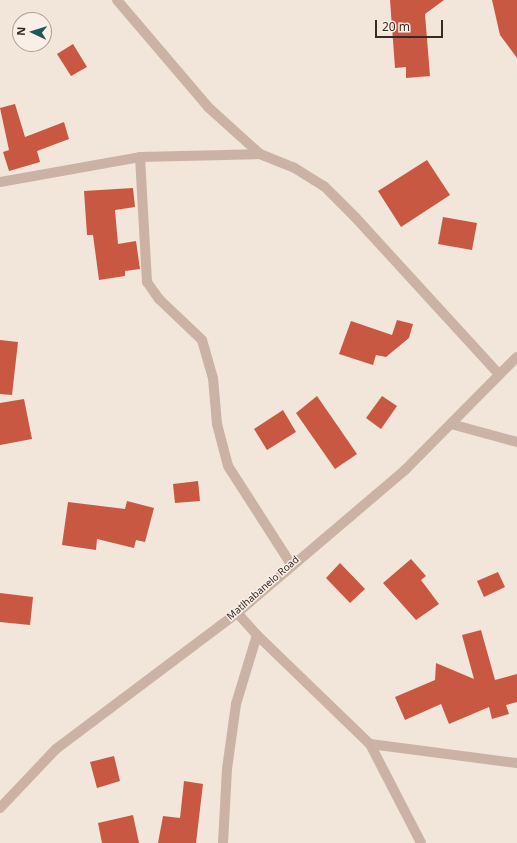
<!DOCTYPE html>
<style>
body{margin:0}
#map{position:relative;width:517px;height:843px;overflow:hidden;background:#f2e5d9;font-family:"Noto Sans",sans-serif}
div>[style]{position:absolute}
.building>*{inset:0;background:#c85841}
.minor>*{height:10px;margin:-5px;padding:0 5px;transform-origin:5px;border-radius:5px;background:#cab3a5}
span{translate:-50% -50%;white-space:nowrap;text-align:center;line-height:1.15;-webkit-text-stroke:3px #f9efe6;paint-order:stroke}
.street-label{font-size:10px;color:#362a27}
.north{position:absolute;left:12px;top:12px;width:40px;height:40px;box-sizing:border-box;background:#f9efe6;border:1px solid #aba09a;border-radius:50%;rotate:274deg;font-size:11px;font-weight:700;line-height:16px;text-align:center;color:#362a27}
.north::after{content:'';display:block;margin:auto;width:14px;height:18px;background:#1b5857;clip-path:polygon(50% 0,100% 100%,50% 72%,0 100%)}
.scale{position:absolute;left:375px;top:20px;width:68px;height:18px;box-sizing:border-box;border:2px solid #362a27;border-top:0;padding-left:5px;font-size:12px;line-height:14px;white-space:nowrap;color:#362a27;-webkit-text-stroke:3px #f9efe6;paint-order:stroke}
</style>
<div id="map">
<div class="building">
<div style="clip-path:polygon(390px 0,444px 0,425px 14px,430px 76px,406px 78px,406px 67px,395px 68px)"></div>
<div style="clip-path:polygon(492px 0,517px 0,517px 58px,500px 35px)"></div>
<div style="clip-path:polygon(73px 44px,87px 67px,71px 76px,57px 54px)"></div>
<div style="clip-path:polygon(15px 104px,25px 137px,64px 122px,69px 139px,37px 151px,40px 162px,9px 171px,3px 152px,9px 150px,0 108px)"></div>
<div style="clip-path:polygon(427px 160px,450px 195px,401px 227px,378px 191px)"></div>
<div style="clip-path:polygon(133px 188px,135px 207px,115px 210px,118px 244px,136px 241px,140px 269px,125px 271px,125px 276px,99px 280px,93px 235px,87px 235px,84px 191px)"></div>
<div style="clip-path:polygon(443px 217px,477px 223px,472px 250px,438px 244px)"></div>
<div style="clip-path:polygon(397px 320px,413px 324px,409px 338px,386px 357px,376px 355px,373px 365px,339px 354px,351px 321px,392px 335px)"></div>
<div style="clip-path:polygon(0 340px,18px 342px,12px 395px,0 394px)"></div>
<div style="clip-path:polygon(317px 396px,357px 454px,335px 469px,296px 413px)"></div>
<div style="clip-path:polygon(382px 396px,397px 406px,381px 429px,366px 418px)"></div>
<div style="clip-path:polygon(24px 399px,32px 439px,0 445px,0 403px)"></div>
<div style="clip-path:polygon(283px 410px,296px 432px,267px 450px,254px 429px)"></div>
<div style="clip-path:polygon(198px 481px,200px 501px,175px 503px,173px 484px)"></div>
<div style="clip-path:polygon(127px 501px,154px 508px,145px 542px,136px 540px,134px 548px,97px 539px,96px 550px,62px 545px,68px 502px,125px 509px)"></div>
<div style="clip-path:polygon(411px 559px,426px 576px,421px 580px,439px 604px,416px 620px,383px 583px)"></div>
<div style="clip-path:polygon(340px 563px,365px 589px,350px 603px,326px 578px)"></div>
<div style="clip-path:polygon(498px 572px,505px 587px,484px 597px,477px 581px)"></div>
<div style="clip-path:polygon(0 593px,33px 597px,30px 625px,0 622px)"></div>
<div style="clip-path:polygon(481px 630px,495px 680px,517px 674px,517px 702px,506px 705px,509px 714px,492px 719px,489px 707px,449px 724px,441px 704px,405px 720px,395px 697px,435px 680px,436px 663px,474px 679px,462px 635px)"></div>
<div style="clip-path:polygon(114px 756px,120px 781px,97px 788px,90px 762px)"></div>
<div style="clip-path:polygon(184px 781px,203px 784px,196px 843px,158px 843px,163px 816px,180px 818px)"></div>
<div style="clip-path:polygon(133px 815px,139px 843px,102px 843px,98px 823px)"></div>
</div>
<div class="minor">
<div style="left:117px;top:0;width:140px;rotate:49.6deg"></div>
<div style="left:208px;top:107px;width:70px;rotate:42.1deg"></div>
<div style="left:140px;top:157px;width:125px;rotate:86.8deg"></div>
<div style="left:147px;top:282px;width:21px;rotate:55deg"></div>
<div style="left:159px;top:299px;width:59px;rotate:43.6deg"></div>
<div style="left:202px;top:340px;width:40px;rotate:74deg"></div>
<div style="left:213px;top:378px;width:46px;rotate:85deg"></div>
<div style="left:217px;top:424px;width:43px;rotate:75.3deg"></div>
<div style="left:228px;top:466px;width:117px;rotate:57.3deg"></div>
<div style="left:0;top:182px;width:142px;rotate:-10.1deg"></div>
<div style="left:140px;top:157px;width:120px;rotate:-1.4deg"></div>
<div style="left:260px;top:154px;width:35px;rotate:22deg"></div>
<div style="left:293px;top:167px;width:36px;rotate:32deg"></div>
<div style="left:324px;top:186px;width:44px;rotate:45deg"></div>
<div style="left:355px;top:217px;width:213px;rotate:47.5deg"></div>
<div style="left:451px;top:424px;width:68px;rotate:15.3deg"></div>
<div style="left:257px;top:635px;width:157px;rotate:44deg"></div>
<div style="left:370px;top:744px;width:111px;rotate:62.7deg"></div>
<div style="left:370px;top:744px;width:148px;rotate:7.4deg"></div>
<div style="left:0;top:808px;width:81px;rotate:-46.5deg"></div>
<div style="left:56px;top:749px;width:226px;rotate:-36.9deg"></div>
<div style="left:237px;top:613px;width:221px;rotate:-40.4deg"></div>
<div style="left:405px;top:470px;width:159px;rotate:-45.3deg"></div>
<div style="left:223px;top:843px;width:74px;rotate:-86.9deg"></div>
<div style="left:227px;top:769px;width:66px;rotate:-82.1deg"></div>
<div style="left:236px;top:704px;width:72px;rotate:-73.1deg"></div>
<div style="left:257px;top:635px;width:30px;rotate:-132deg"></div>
</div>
<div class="street-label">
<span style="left:263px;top:588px;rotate:-41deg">Matlhabanelo Road</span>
</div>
<div class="north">N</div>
<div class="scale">20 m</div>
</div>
